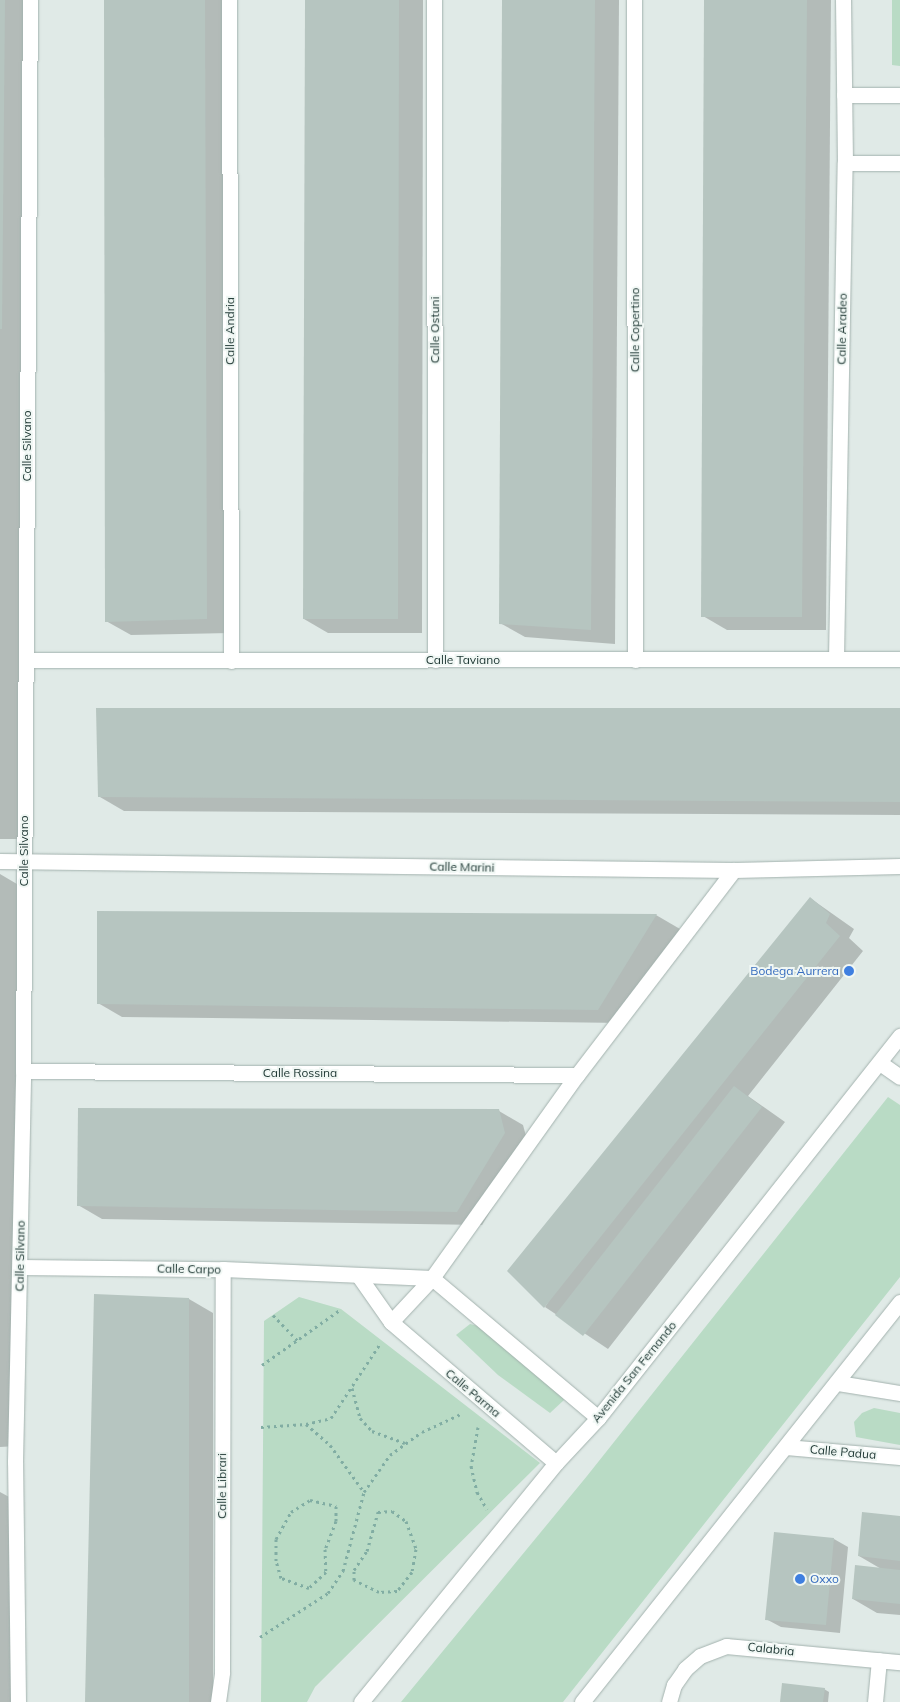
<!DOCTYPE html>
<style>
body{margin:0}
#map{position:relative;width:900px;height:1702px;overflow:hidden;background:#e0eae7;font-family:Mulish,sans-serif}
div>[style]{position:absolute}
.green>*{inset:0;background:#b9dbc5}
.shadow>*{inset:0;background:#0003}
.building>*{inset:0;background:#b6c5c0}
.path>*{height:3px;margin-top:-1.5px;transform-origin:0;background:repeating-linear-gradient(90deg,#81ada3 0 2.5px,transparent 0 6.5px)}
.roads{filter:drop-shadow(0 0 1px #a3b2ae) drop-shadow(0 0 1px #a3b2ae)}
.street>*{height:15px;margin:-7.5px;padding:0 7.5px;transform-origin:7.5px;border-radius:7.5px;background:#fff}
.secondary>*{height:15px;margin:-7.5px;padding:0 7.5px;transform-origin:7.5px;border-radius:7.5px;background:#fff}
.dots>*{width:14px;height:14px;translate:-50% -50%;box-sizing:border-box;border:2px solid #f0f7f4;border-radius:50%}
span{translate:-50% -50%;white-space:nowrap;text-align:center;line-height:1.15;-webkit-text-stroke:4px #f0f7f4;paint-order:stroke}
.street-label{font-size:12px;color:#213a36}
.shop-label{font-size:12px;color:#366cbe}
.right{translate:-100% -50%;text-align:right}
.left{translate:0 -50%;text-align:left}
</style>
<div id="map">
<div class="green">
<div style="clip-path:polygon(892px 0,900px 0,900px 66px,892px 65px)"></div>
<div style="clip-path:polygon(888px 1097px,900px 1105px,900px 1277px,563px 1702px,401px 1702px,587px 1476px)"></div>
<div style="clip-path:polygon(299px 1297px,341px 1309px,540px 1463px,315px 1687px,307px 1702px,261px 1702px,264px 1321px)"></div>
<div style="clip-path:polygon(470px 1324px,482px 1327px,560px 1388px,564px 1400px,550px 1413px,498px 1375px,456px 1335px)"></div>
<div style="clip-path:polygon(874px 1408px,900px 1413px,900px 1445px,856px 1437px,854px 1422px,862px 1413px)"></div>
</div>
<div class="shadow">
<div style="clip-path:polygon(0 0,29px 0,21px 839px,0 839px)"></div>
<div style="clip-path:polygon(105px 0,229px 0,231px 633px,131px 635px,106px 621px)"></div>
<div style="clip-path:polygon(306px 0,423px 0,422px 633px,328px 633px,304px 619px)"></div>
<div style="clip-path:polygon(503px 0,619px 0,615px 644px,525px 637px,500px 623px)"></div>
<div style="clip-path:polygon(705px 0,831px 0,826px 630px,727px 630px,703px 616px)"></div>
<div style="clip-path:polygon(900px 709px,900px 815px,124px 811px,100px 797px)"></div>
<div style="clip-path:polygon(0 874px,22px 887px,17px 1446px,0 1447px)"></div>
<div style="clip-path:polygon(810px 898px,854px 929px,849px 938px,863px 951px,748px 1096px,785px 1122px,608px 1349px,545px 1307px)"></div>
<div style="clip-path:polygon(656px 915px,680px 929px,623px 1023px,122px 1017px,98px 1003px)"></div>
<div style="clip-path:polygon(499px 1111px,523px 1125px,529px 1147px,482px 1225px,102px 1219px,78px 1205px)"></div>
<div style="clip-path:polygon(189px 1299px,213px 1313px,213px 1702px,86px 1702px)"></div>
<div style="clip-path:polygon(0 1492px,11px 1498px,11px 1702px,0 1702px)"></div>
<div style="clip-path:polygon(900px 1517px,900px 1615px,877px 1613px,853px 1599px,883px 1570px,859px 1556px)"></div>
<div style="clip-path:polygon(834px 1539px,848px 1547px,840px 1633px,781px 1627px,766px 1619px)"></div>
<div style="clip-path:polygon(824px 1689px,829px 1692px,828px 1702px,781px 1702px)"></div>
</div>
<div class="building">
<div style="clip-path:polygon(0 0,5px 0,2px 329px,0 329px)"></div>
<div style="clip-path:polygon(104px 0,205px 0,207px 619px,105px 622px)"></div>
<div style="clip-path:polygon(305px 0,399px 0,398px 619px,303px 619px)"></div>
<div style="clip-path:polygon(502px 0,595px 0,591px 630px,499px 624px)"></div>
<div style="clip-path:polygon(704px 0,807px 0,802px 617px,701px 617px)"></div>
<div style="clip-path:polygon(96px 708px,900px 708px,900px 802px,98px 797px)"></div>
<div style="clip-path:polygon(810px 897px,830px 914px,826px 923px,840px 936px,544px 1308px,507px 1271px)"></div>
<div style="clip-path:polygon(97px 911px,657px 914px,598px 1010px,97px 1004px)"></div>
<div style="clip-path:polygon(734px 1086px,762px 1107px,583px 1336px,555px 1315px)"></div>
<div style="clip-path:polygon(78px 1108px,499px 1109px,505px 1133px,457px 1212px,77px 1206px)"></div>
<div style="clip-path:polygon(94px 1294px,189px 1298px,189px 1702px,85px 1702px)"></div>
<div style="clip-path:polygon(862px 1512px,900px 1516px,900px 1561px,858px 1556px)"></div>
<div style="clip-path:polygon(774px 1532px,834px 1538px,826px 1625px,765px 1620px)"></div>
<div style="clip-path:polygon(855px 1565px,900px 1570px,900px 1604px,852px 1599px)"></div>
<div style="clip-path:polygon(782px 1683px,825px 1688px,823px 1702px,780px 1702px)"></div>
</div>
<div class="path">
<div style="left:273px;top:1315px;width:35px;rotate:46deg"></div>
<div style="left:262px;top:1365px;width:97px;rotate:-35.3deg"></div>
<div style="left:352px;top:1388px;width:31px;rotate:75deg"></div>
<div style="left:360px;top:1418px;width:18px;rotate:47deg"></div>
<div style="left:372px;top:1431px;width:35px;rotate:20deg"></div>
<div style="left:306px;top:1424px;width:32px;rotate:41deg"></div>
<div style="left:330px;top:1445px;width:58px;rotate:54.1deg"></div>
<div style="left:261px;top:1427px;width:45px;rotate:-3.8deg"></div>
<div style="left:306px;top:1424px;width:26px;rotate:-13deg"></div>
<div style="left:331px;top:1418px;width:89px;rotate:-56.5deg"></div>
<div style="left:478px;top:1427px;width:40px;rotate:100deg"></div>
<div style="left:471px;top:1466px;width:27px;rotate:77deg"></div>
<div style="left:477px;top:1492px;width:20px;rotate:60deg"></div>
<div style="left:310px;top:1500px;width:27px;rotate:13deg"></div>
<div style="left:336px;top:1506px;width:15px;rotate:90deg"></div>
<div style="left:336px;top:1521px;width:30px;rotate:111deg"></div>
<div style="left:325px;top:1549px;width:23px;rotate:88deg"></div>
<div style="left:326px;top:1572px;width:23px;rotate:137deg"></div>
<div style="left:309px;top:1588px;width:30px;rotate:-160deg"></div>
<div style="left:281px;top:1578px;width:18px;rotate:-106deg"></div>
<div style="left:276px;top:1561px;width:22px;rotate:-90deg"></div>
<div style="left:276px;top:1539px;width:31px;rotate:-61deg"></div>
<div style="left:291px;top:1512px;width:22px;rotate:-32deg"></div>
<div style="left:392px;top:1511px;width:17px;rotate:36deg"></div>
<div style="left:406px;top:1521px;width:30px;rotate:70deg"></div>
<div style="left:416px;top:1549px;width:23px;rotate:100deg"></div>
<div style="left:412px;top:1572px;width:24px;rotate:128deg"></div>
<div style="left:397px;top:1591px;width:18px;rotate:177deg"></div>
<div style="left:379px;top:1592px;width:28px;rotate:-154deg"></div>
<div style="left:354px;top:1580px;width:10px;rotate:-90deg"></div>
<div style="left:354px;top:1570px;width:23px;rotate:-56deg"></div>
<div style="left:367px;top:1551px;width:41px;rotate:-74.2deg"></div>
<div style="left:378px;top:1512px;width:14px;rotate:-4deg"></div>
<div style="left:260px;top:1637px;width:81px;rotate:-32.9deg"></div>
<div style="left:328px;top:1593px;width:27px;rotate:-56deg"></div>
<div style="left:343px;top:1571px;width:82px;rotate:-75.1deg"></div>
<div style="left:364px;top:1492px;width:45px;rotate:-54.9deg"></div>
<div style="left:390px;top:1455px;width:39px;rotate:-36deg"></div>
<div style="left:422px;top:1432px;width:43px;rotate:-24.8deg"></div>
</div>
<div class="roads">
<div class="street">
<div style="left:229px;top:0;width:661px;rotate:89.83deg"></div>
<div style="left:434px;top:0;width:660px;rotate:89.91deg"></div>
<div style="left:634px;top:0;width:660px;rotate:89.91deg"></div>
<div style="left:844px;top:95px;width:56px"></div>
<div style="left:845px;top:163px;width:55px"></div>
<div style="left:836px;top:659px;width:496px;rotate:-89deg"></div>
<div style="left:845px;top:163px;width:163px;rotate:-90.7deg"></div>
<div style="left:26px;top:660px;width:874px;rotate:-0.07deg"></div>
<div style="left:0;top:861px;width:734px;rotate:0.7deg"></div>
<div style="left:734px;top:870px;width:166px;rotate:-1.4deg"></div>
<div style="left:23px;top:1071px;width:554px;rotate:0.41deg"></div>
<div style="left:20px;top:1267px;width:203px;rotate:0.6deg"></div>
<div style="left:223px;top:1269px;width:209px;rotate:2.5deg"></div>
<div style="left:432px;top:1278px;width:217px;rotate:40.1deg"></div>
<div style="left:358px;top:1275px;width:57px;rotate:54.9deg"></div>
<div style="left:391px;top:1322px;width:217px;rotate:40.5deg"></div>
<div style="left:391px;top:1322px;width:60px;rotate:-47deg"></div>
<div style="left:432px;top:1278px;width:249px;rotate:-54.5deg"></div>
<div style="left:577px;top:1075px;width:258px;rotate:-52.6deg"></div>
<div style="left:838px;top:1383px;width:63px;rotate:9.2deg"></div>
<div style="left:786px;top:1447px;width:114px;rotate:5deg"></div>
<div style="left:18px;top:1702px;width:240px;rotate:-90.7deg"></div>
<div style="left:15px;top:1462px;width:391px;rotate:-88.8deg"></div>
<div style="left:23px;top:1071px;width:1071px;rotate:-89.63deg"></div>
<div style="left:218px;top:1702px;width:30px;rotate:-82deg"></div>
<div style="left:222px;top:1672px;width:403px;rotate:-89.9deg"></div>
<div style="left:669px;top:1702px;width:18px;rotate:-74deg"></div>
<div style="left:674px;top:1685px;width:19px;rotate:-55deg"></div>
<div style="left:685px;top:1669px;width:20px;rotate:-41deg"></div>
<div style="left:700px;top:1656px;width:28px;rotate:-21deg"></div>
<div style="left:726px;top:1646px;width:175px;rotate:5.3deg"></div>
<div style="left:875px;top:1702px;width:42px;rotate:-84.6deg"></div>
</div>
<div class="secondary">
<div style="left:880px;top:1063px;width:24px;rotate:35deg"></div>
<div style="left:361px;top:1702px;width:308px;rotate:-50.8deg"></div>
<div style="left:556px;top:1463px;width:62px;rotate:-47deg"></div>
<div style="left:598px;top:1418px;width:487px;rotate:-51.7deg"></div>
<div style="left:582px;top:1702px;width:511px;rotate:-51.52deg"></div>
</div>
</div>
<div class="dots">
<div style="left:849px;top:971px;background:#3f7fe0"></div>
<div style="left:800px;top:1579px;background:#3f7fe0"></div>
</div>
<div class="street-label">
<span style="left:842px;top:329px;rotate:-89deg">Calle Aradeo</span>
<span style="left:435px;top:330px;rotate:-90deg">Calle Ostuni</span>
<span style="left:635px;top:330px;rotate:-90deg">Calle Copertino</span>
<span style="left:230px;top:331px;rotate:-90deg">Calle Andria</span>
<span style="left:27px;top:446px;rotate:-90deg">Calle Silvano</span>
<span style="left:463px;top:660px">Calle Taviano</span>
<span style="left:24px;top:851px;rotate:-90deg">Calle Silvano</span>
<span style="left:462px;top:867px;rotate:1deg">Calle Marini</span>
<span style="left:300px;top:1073px">Calle Rossina</span>
<span style="left:20px;top:1256px;rotate:-89deg">Calle Silvano</span>
<span style="left:189px;top:1269px;rotate:1deg">Calle Carpo</span>
<span style="left:634px;top:1372px;rotate:-51deg">Avenida San Fernando</span>
<span style="left:473px;top:1393px;rotate:40deg">Calle Parma</span>
<span style="left:843px;top:1452px;rotate:5deg">Calle Padua</span>
<span style="left:222px;top:1486px;rotate:-90deg">Calle Librari</span>
<span style="left:771px;top:1649px;rotate:6deg">Calabria</span>
</div>
<div class="shop-label">
<span class="right" style="left:839px;top:971px">Bodega Aurrera</span>
<span class="left" style="left:810px;top:1579px">Oxxo</span>
</div>
</div>
